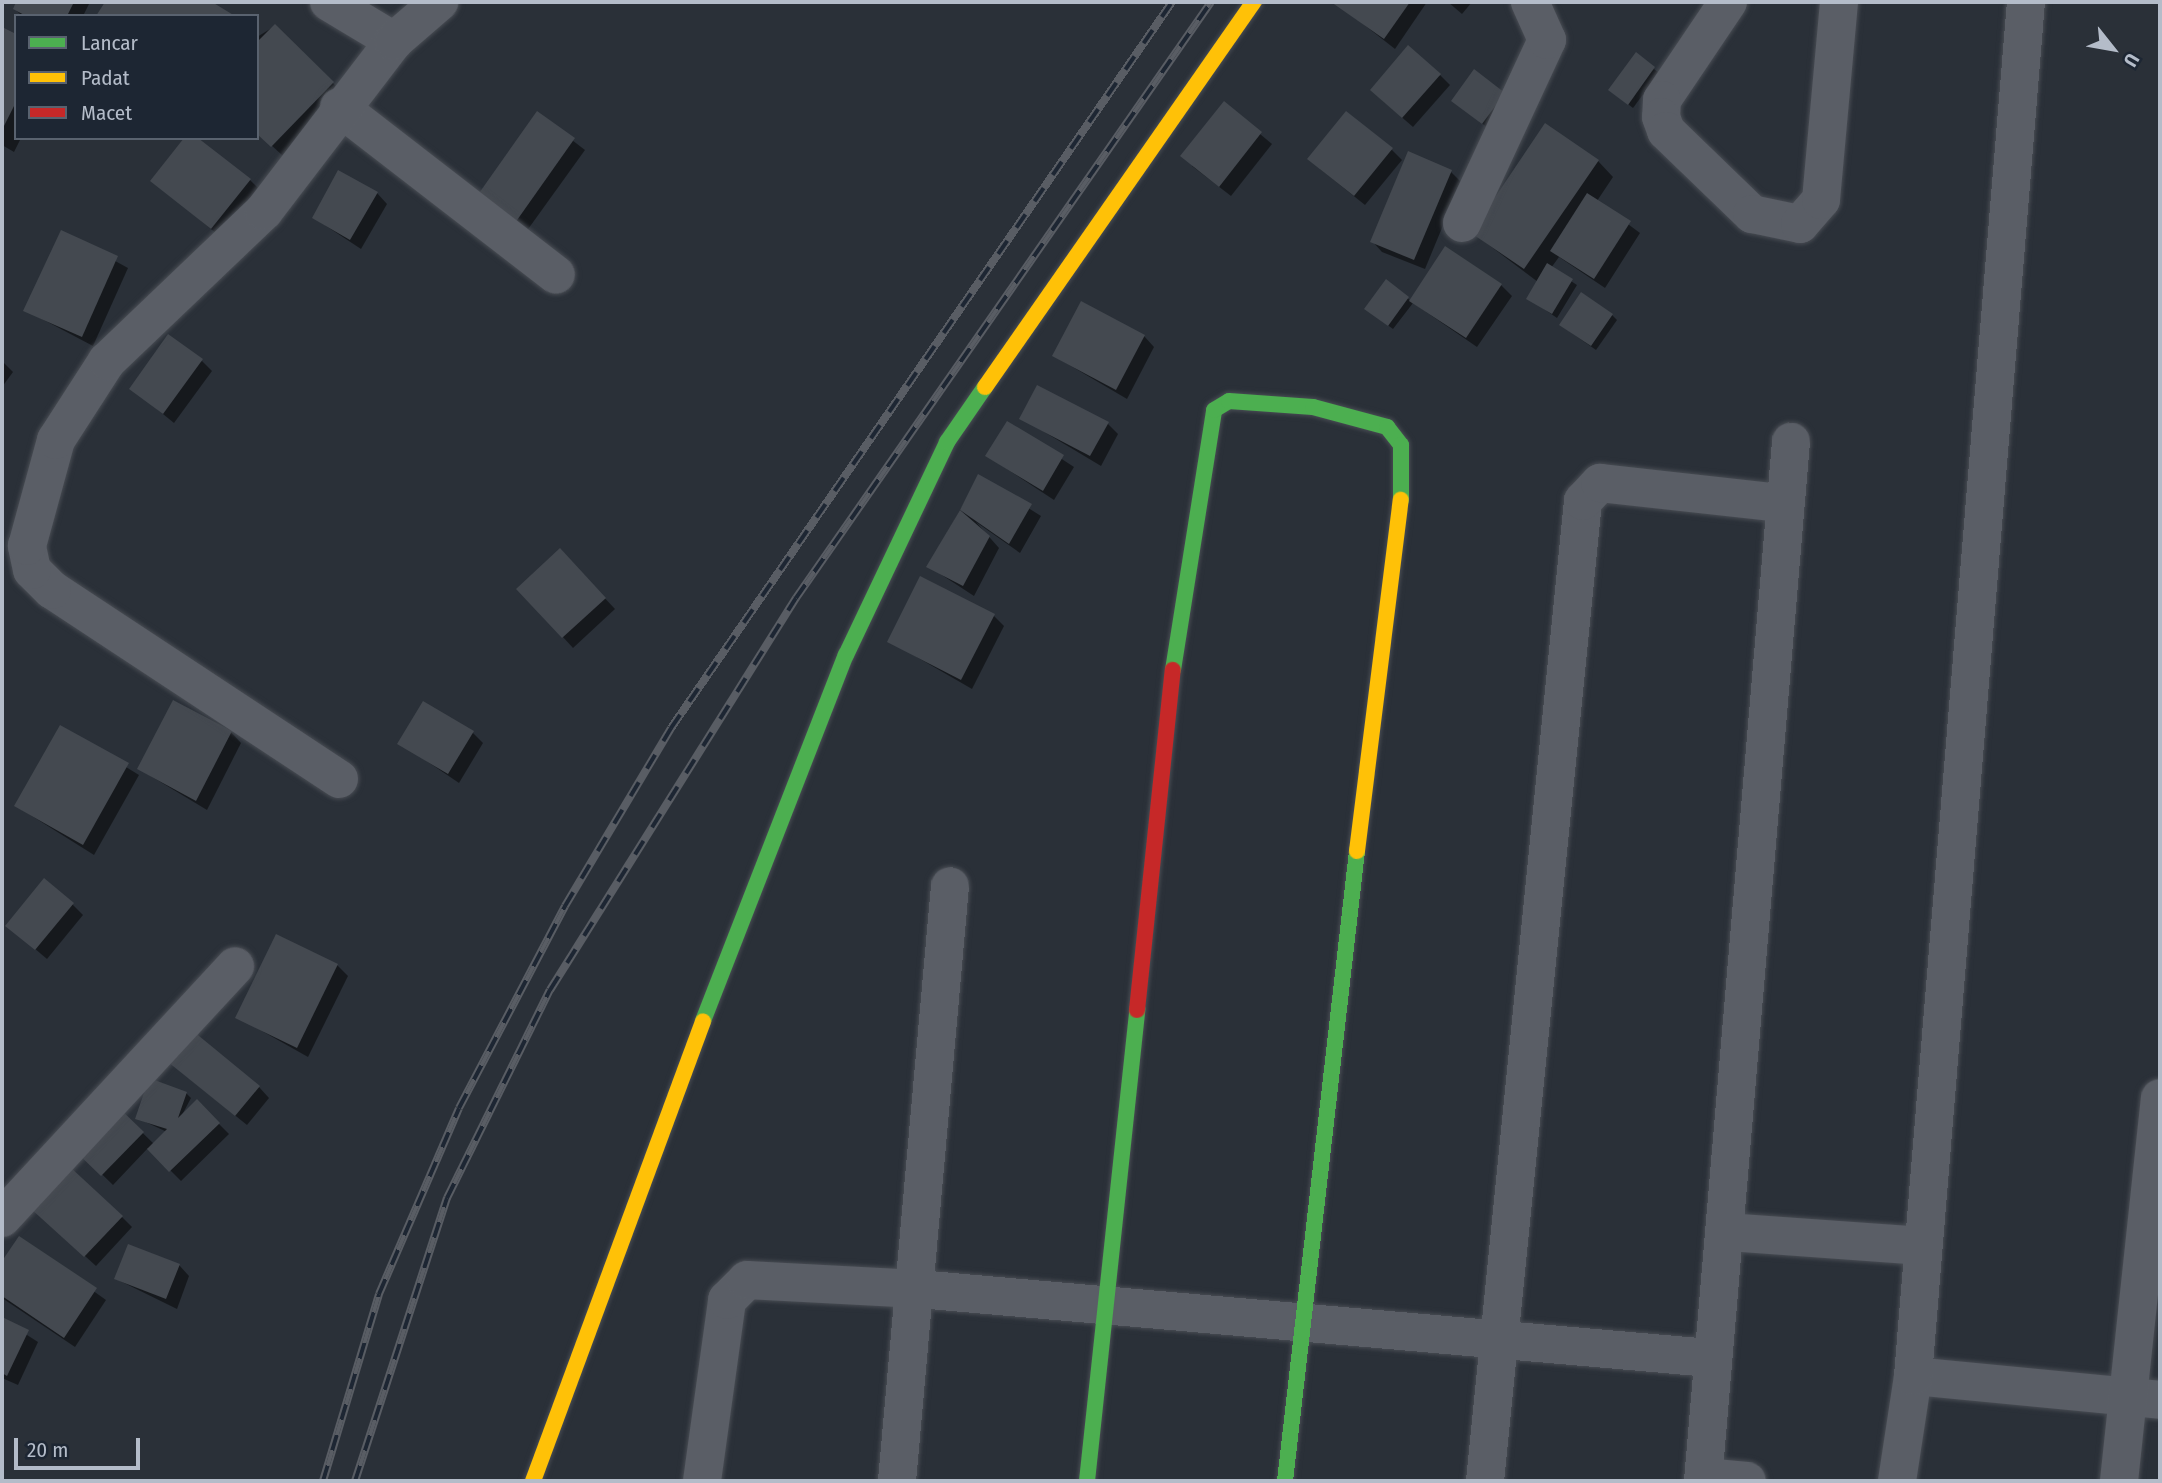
<!DOCTYPE html>
<style>
body{margin:0}
#map{position:relative;width:2162px;height:1483px;overflow:hidden;background:#2a3038;font-family:"Fira Sans Condensed",sans-serif}
div>[style]{position:absolute}
.shadow>*{inset:0;background:#0007}
.building>*{inset:0;background:#444950}
.roads{filter:drop-shadow(0 0 2px #484c53) drop-shadow(0 0 2px #484c53)}
.street>*{height:38px;margin:-19px;padding:0 19px;transform-origin:19px;border-radius:19px;background:#5a5e66}
.fast>*{height:16px;margin:-8px;padding:0 8px;transform-origin:8px;border-radius:8px;background:#4caf50}
.slow>*{height:16px;margin:-8px;padding:0 8px;transform-origin:8px;border-radius:8px;background:#ffc107}
.jam>*{height:16px;margin:-8px;padding:0 8px;transform-origin:8px;border-radius:8px;background:#c62828}
.rail>*{height:8px;margin-top:-4px;transform-origin:0;background:repeating-linear-gradient(90deg,#1d2633 0 16px,#595d64 0 32px);box-sizing:border-box;border-block:2px solid #595d64}
span{translate:-50% -50%;white-space:nowrap;text-align:center;line-height:1.15;-webkit-text-stroke:5px #1d2633;paint-order:stroke}
.frame{position:absolute;inset:0;border:4px solid #b4bcc9;pointer-events:none}
.legend{position:absolute;left:14px;top:14px;width:245px;height:126px;box-sizing:border-box;background:#1d2633;border:2px solid #59626f;margin:0;padding:9px 12px;list-style:none;font-size:21px;color:#b4bcc9}
.legend li{display:flex;align-items:center;gap:14px;height:35px}
.legend b{width:35px;border:2px solid #59626f}
.north{position:absolute;left:2078px;top:14px;width:70px;height:70px;-webkit-text-stroke:5px #1d2633;paint-order:stroke;rotate:121deg;font-size:19px;font-weight:700;line-height:28px;text-align:center;color:#b4bcc9}
.north::after{content:'';display:block;margin:auto;width:24px;height:32px;background:#b4bcc9;clip-path:polygon(50% 0,100% 100%,50% 72%,0 100%)}
.scale{position:absolute;left:14px;top:1438px;width:126px;height:32px;box-sizing:border-box;border:4px solid #b4bcc9;border-top:0;padding-left:9px;font-size:21px;line-height:24px;white-space:nowrap;color:#b4bcc9;-webkit-text-stroke:5px #1d2633;paint-order:stroke}
</style>
<div id="map">
<div class="shadow">
<div style="clip-path:polygon(18px 2px,90px 2px,83px 16px,22px 16px,15px 9px)"></div>
<div style="clip-path:polygon(107px 2px,208px 2px,231px 16px,98px 16px)"></div>
<div style="clip-path:polygon(1335px 2px,1427px 2px,1395px 49px)"></div>
<div style="clip-path:polygon(1448px 2px,1472px 2px,1462px 14px)"></div>
<div style="clip-path:polygon(275px 26px,344px 94px,283px 156px,257px 132px,257px 37px)"></div>
<div style="clip-path:polygon(2px 29px,16px 36px,16px 138px,21px 138px,14px 152px,2px 145px)"></div>
<div style="clip-path:polygon(1654px 69px,1659px 73px,1633px 108px,1615px 94px)"></div>
<div style="clip-path:polygon(1440px 75px,1450px 85px,1413px 127px,1382px 100px)"></div>
<div style="clip-path:polygon(1504px 94px,1488px 128px,1458px 105px)"></div>
<div style="clip-path:polygon(1224px 104px,1272px 144px,1231px 196px,1192px 166px)"></div>
<div style="clip-path:polygon(538px 114px,585px 150px,526px 232px,490px 207px)"></div>
<div style="clip-path:polygon(1392px 150px,1402px 160px,1365px 205px,1320px 169px)"></div>
<div style="clip-path:polygon(1598px 161px,1613px 177px,1597px 201px,1640px 233px,1605px 288px,1559px 257px,1551px 268px,1577px 285px,1557px 318px,1528px 298px,1538px 282px,1473px 233px)"></div>
<div style="clip-path:polygon(1451px 172px,1461px 182px,1425px 269px,1382px 252px,1372px 241px)"></div>
<div style="clip-path:polygon(250px 180px,260px 190px,223px 239px,153px 181px)"></div>
<div style="clip-path:polygon(377px 193px,387px 204px,361px 249px,314px 218px)"></div>
<div style="clip-path:polygon(62px 232px,128px 268px,93px 346px,25px 310px)"></div>
<div style="clip-path:polygon(1386px 282px,1411px 301px,1501px 285px,1512px 296px,1477px 347px,1413px 303px,1393px 329px,1371px 313px)"></div>
<div style="clip-path:polygon(1612px 315px,1617px 320px,1596px 350px,1566px 329px)"></div>
<div style="clip-path:polygon(1144px 336px,1154px 347px,1127px 399px,1054px 356px)"></div>
<div style="clip-path:polygon(2px 361px,13px 372px,2px 387px)"></div>
<div style="clip-path:polygon(202px 361px,212px 371px,174px 423px,131px 388px)"></div>
<div style="clip-path:polygon(1021px 418px,1107px 423px,1118px 434px,1101px 466px)"></div>
<div style="clip-path:polygon(1007px 423px,1074px 467px,1054px 500px,987px 456px)"></div>
<div style="clip-path:polygon(979px 477px,1041px 516px,1020px 553px,976px 522px,999px 548px,974px 596px,928px 566px)"></div>
<div style="clip-path:polygon(570px 561px,615px 609px,573px 648px,519px 589px)"></div>
<div style="clip-path:polygon(994px 616px,1004px 626px,972px 689px,889px 641px)"></div>
<div style="clip-path:polygon(61px 727px,139px 775px,94px 855px,16px 806px)"></div>
<div style="clip-path:polygon(231px 732px,241px 743px,207px 810px,139px 769px)"></div>
<div style="clip-path:polygon(473px 733px,483px 743px,459px 783px,400px 743px)"></div>
<div style="clip-path:polygon(72px 904px,83px 915px,47px 959px,8px 926px)"></div>
<div style="clip-path:polygon(337px 965px,348px 976px,308px 1057px,237px 1017px)"></div>
<div style="clip-path:polygon(181px 1072px,259px 1087px,269px 1098px,247px 1125px)"></div>
<div style="clip-path:polygon(186px 1093px,191px 1098px,181px 1117px,197px 1102px,229px 1134px,181px 1181px,148px 1148px,113px 1185px,76px 1149px,116px 1107px,154px 1144px,167px 1132px,137px 1118px)"></div>
<div style="clip-path:polygon(122px 1217px,132px 1227px,96px 1266px,43px 1218px)"></div>
<div style="clip-path:polygon(19px 1238px,106px 1300px,75px 1347px,2px 1298px,2px 1264px)"></div>
<div style="clip-path:polygon(179px 1265px,189px 1276px,177px 1309px,116px 1279px)"></div>
<div style="clip-path:polygon(2px 1319px,38px 1342px,18px 1385px,2px 1378px)"></div>
</div>
<div class="building">
<div style="clip-path:polygon(16px 2px,74px 2px,67px 16px,26px 16px,13px 9px)"></div>
<div style="clip-path:polygon(105px 2px,212px 2px,235px 16px,96px 16px)"></div>
<div style="clip-path:polygon(1331px 2px,1410px 2px,1384px 39px)"></div>
<div style="clip-path:polygon(275px 24px,334px 82px,271px 147px,257px 134px,257px 42px)"></div>
<div style="clip-path:polygon(2px 27px,16px 34px,16px 102px,2px 130px)"></div>
<div style="clip-path:polygon(1408px 45px,1441px 74px,1402px 118px,1370px 90px)"></div>
<div style="clip-path:polygon(1636px 52px,1655px 67px,1628px 105px,1608px 90px)"></div>
<div style="clip-path:polygon(1474px 69px,1505px 93px,1482px 124px,1451px 101px)"></div>
<div style="clip-path:polygon(1224px 101px,1262px 132px,1219px 187px,1180px 156px)"></div>
<div style="clip-path:polygon(537px 111px,575px 138px,515px 223px,477px 196px)"></div>
<div style="clip-path:polygon(1346px 111px,1393px 148px,1354px 196px,1307px 159px)"></div>
<div style="clip-path:polygon(1545px 123px,1599px 160px,1524px 269px,1471px 233px)"></div>
<div style="clip-path:polygon(184px 138px,198px 138px,251px 179px,211px 229px,150px 181px)"></div>
<div style="clip-path:polygon(1408px 151px,1452px 170px,1414px 260px,1370px 242px)"></div>
<div style="clip-path:polygon(338px 170px,378px 192px,350px 240px,312px 218px)"></div>
<div style="clip-path:polygon(1587px 193px,1631px 221px,1594px 279px,1550px 251px)"></div>
<div style="clip-path:polygon(61px 230px,118px 256px,82px 337px,23px 311px)"></div>
<div style="clip-path:polygon(1445px 246px,1502px 284px,1466px 338px,1409px 301px)"></div>
<div style="clip-path:polygon(1547px 263px,1573px 279px,1552px 314px,1526px 299px)"></div>
<div style="clip-path:polygon(1386px 279px,1409px 297px,1388px 326px,1364px 309px)"></div>
<div style="clip-path:polygon(1581px 292px,1613px 314px,1591px 346px,1559px 325px)"></div>
<div style="clip-path:polygon(1081px 301px,1145px 335px,1116px 390px,1052px 356px)"></div>
<div style="clip-path:polygon(168px 334px,203px 359px,163px 414px,129px 389px)"></div>
<div style="clip-path:polygon(1037px 385px,1109px 422px,1090px 456px,1019px 419px)"></div>
<div style="clip-path:polygon(1007px 421px,1064px 455px,1043px 491px,985px 456px)"></div>
<div style="clip-path:polygon(978px 474px,1032px 504px,1009px 544px,960px 510px)"></div>
<div style="clip-path:polygon(960px 510px,990px 536px,963px 586px,926px 567px)"></div>
<div style="clip-path:polygon(560px 548px,606px 598px,562px 638px,516px 589px)"></div>
<div style="clip-path:polygon(920px 576px,995px 614px,961px 680px,887px 642px)"></div>
<div style="clip-path:polygon(173px 700px,232px 731px,196px 801px,137px 769px)"></div>
<div style="clip-path:polygon(423px 701px,474px 731px,448px 774px,397px 744px)"></div>
<div style="clip-path:polygon(60px 725px,129px 763px,83px 845px,14px 806px)"></div>
<div style="clip-path:polygon(44px 878px,74px 903px,35px 950px,5px 926px)"></div>
<div style="clip-path:polygon(276px 934px,338px 964px,297px 1048px,235px 1018px)"></div>
<div style="clip-path:polygon(193px 1031px,260px 1086px,235px 1116px,168px 1062px)"></div>
<div style="clip-path:polygon(149px 1078px,187px 1092px,178px 1118px,197px 1099px,220px 1123px,169px 1172px,147px 1149px,167px 1129px,135px 1119px)"></div>
<div style="clip-path:polygon(116px 1105px,144px 1132px,101px 1176px,73px 1149px)"></div>
<div style="clip-path:polygon(69px 1166px,123px 1216px,84px 1257px,30px 1208px)"></div>
<div style="clip-path:polygon(19px 1236px,97px 1288px,64px 1338px,2px 1296px,2px 1261px)"></div>
<div style="clip-path:polygon(128px 1244px,180px 1264px,166px 1299px,114px 1279px)"></div>
<div style="clip-path:polygon(2px 1317px,29px 1330px,7px 1376px,2px 1373px)"></div>
</div>
<div class="roads">
<div class="street">
<div style="left:329px;top:2px;width:76px;rotate:31deg"></div>
<div style="left:1728px;top:2px;width:118px;rotate:124deg"></div>
<div style="left:1662px;top:100px;width:17px;rotate:93deg"></div>
<div style="left:1661px;top:117px;width:15px;rotate:70deg"></div>
<div style="left:1666px;top:131px;width:120px;rotate:44deg"></div>
<div style="left:1752px;top:214px;width:49px;rotate:11.8deg"></div>
<div style="left:1800px;top:224px;width:32px;rotate:-49deg"></div>
<div style="left:1821px;top:200px;width:199px;rotate:-84.8deg"></div>
<div style="left:339px;top:107px;width:274px;rotate:37.7deg"></div>
<div style="left:1462px;top:223px;width:202px;rotate:-65.1deg"></div>
<div style="left:1547px;top:40px;width:42px;rotate:-114.1deg"></div>
<div style="left:339px;top:779px;width:344px;rotate:-146.6deg"></div>
<div style="left:52px;top:590px;width:28px;rotate:-135deg"></div>
<div style="left:32px;top:570px;width:25px;rotate:-102deg"></div>
<div style="left:27px;top:546px;width:110px;rotate:-74.7deg"></div>
<div style="left:56px;top:440px;width:94px;rotate:-57.2deg"></div>
<div style="left:107px;top:361px;width:217px;rotate:-43.7deg"></div>
<div style="left:264px;top:211px;width:214px;rotate:-52.6deg"></div>
<div style="left:394px;top:41px;width:60px;rotate:-40.9deg"></div>
<div style="left:2px;top:1218px;width:343px;rotate:-47.2deg"></div>
<div style="left:1727px;top:1232px;width:195px;rotate:4.1deg"></div>
<div style="left:1913px;top:1376px;width:248px;rotate:5.5deg"></div>
<div style="left:1704px;top:1477px;width:43px;rotate:5.3deg"></div>
<div style="left:702px;top:1481px;width:183px;rotate:-82.1deg"></div>
<div style="left:727px;top:1300px;width:28px;rotate:-45deg"></div>
<div style="left:747px;top:1280px;width:171px;rotate:3deg"></div>
<div style="left:918px;top:1289px;width:795px;rotate:4.98deg"></div>
<div style="left:897px;top:1481px;width:597px;rotate:-84.91deg"></div>
<div style="left:1485px;top:1481px;width:985px;rotate:-84.29deg"></div>
<div style="left:1583px;top:501px;width:25px;rotate:-47deg"></div>
<div style="left:1600px;top:483px;width:183px;rotate:6.3deg"></div>
<div style="left:1703px;top:1481px;width:1043px;rotate:-85.16deg"></div>
<div style="left:1897px;top:1481px;width:106px;rotate:-81.3deg"></div>
<div style="left:1913px;top:1376px;width:1379px;rotate:-85.3deg"></div>
<div style="left:2119px;top:1481px;width:385px;rotate:-83.9deg"></div>
</div>
<div class="fast">
<div style="left:1173px;top:670px;width:263px;rotate:-81deg"></div>
<div style="left:1214px;top:410px;width:17px;rotate:-31deg"></div>
<div style="left:1229px;top:401px;width:84px;rotate:4.1deg"></div>
<div style="left:1313px;top:407px;width:77px;rotate:15.1deg"></div>
<div style="left:1387px;top:427px;width:23px;rotate:52deg"></div>
<div style="left:1401px;top:445px;width:55px;rotate:90deg"></div>
<div style="left:703px;top:1021px;width:393px;rotate:-68.7deg"></div>
<div style="left:846px;top:655px;width:236px;rotate:-64.6deg"></div>
<div style="left:947px;top:442px;width:67px;rotate:-55.4deg"></div>
<div style="left:1087px;top:1481px;width:474px;rotate:-83.9deg"></div>
<div style="left:1285px;top:1481px;width:634px;rotate:-83.48deg"></div>
</div>
<div class="slow">
<div style="left:985px;top:387px;width:470px;rotate:-55.1deg"></div>
<div style="left:1357px;top:851px;width:354px;rotate:-82.9deg"></div>
<div style="left:533px;top:1481px;width:490px;rotate:-69.7deg"></div>
</div>
<div class="jam">
<div style="left:1137px;top:1010px;width:342px;rotate:-84deg"></div>
</div>
</div>
<div class="rail">
<div style="left:323px;top:1481px;width:195px;rotate:-73.3deg"></div>
<div style="left:379px;top:1294px;width:202px;rotate:-66.7deg"></div>
<div style="left:459px;top:1108px;width:228px;rotate:-62.3deg"></div>
<div style="left:565px;top:906px;width:207px;rotate:-59.2deg"></div>
<div style="left:671px;top:728px;width:882px;rotate:-55.39deg"></div>
<div style="left:355px;top:1481px;width:298px;rotate:-72deg"></div>
<div style="left:447px;top:1198px;width:232px;rotate:-63.7deg"></div>
<div style="left:550px;top:990px;width:463px;rotate:-57.9deg"></div>
<div style="left:796px;top:598px;width:726px;rotate:-55.15deg"></div>
</div>
<div class="frame"></div>
<ul class="legend">
<li><b style="height:9px;background:#4caf50"></b>Lancar</li>
<li><b style="height:9px;background:#ffc107"></b>Padat</li>
<li><b style="height:9px;background:#c62828"></b>Macet</li>
</ul>
<div class="north">U</div>
<div class="scale">20 m</div>
</div>
